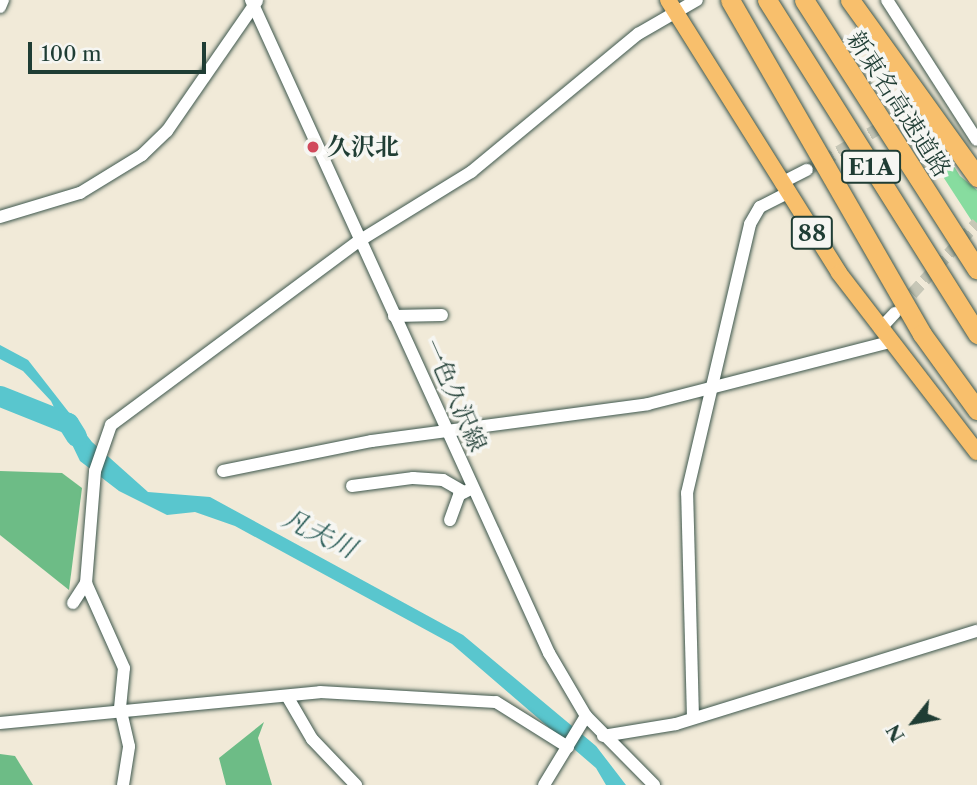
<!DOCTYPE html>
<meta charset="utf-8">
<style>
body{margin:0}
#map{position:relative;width:977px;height:785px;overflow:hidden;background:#f1ead8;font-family:"Libre Caslon Text","Noto Serif JP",serif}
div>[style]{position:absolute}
.green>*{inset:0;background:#87dc9f}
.forest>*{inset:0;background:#6dbc86}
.water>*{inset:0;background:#59c6ce}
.river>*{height:21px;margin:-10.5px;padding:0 10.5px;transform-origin:10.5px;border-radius:10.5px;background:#59c6ce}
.minor-tunnel>*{height:12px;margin-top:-6px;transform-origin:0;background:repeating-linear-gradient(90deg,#c7c7b7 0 12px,transparent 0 18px)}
.roads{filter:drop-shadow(0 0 2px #3e574d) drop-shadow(0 0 2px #3e574d)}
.minor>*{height:12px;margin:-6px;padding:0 6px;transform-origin:6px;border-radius:6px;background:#fff}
.major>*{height:16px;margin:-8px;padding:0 8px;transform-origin:8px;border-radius:8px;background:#f8bf6c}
.highway>*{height:19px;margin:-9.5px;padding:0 9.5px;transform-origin:9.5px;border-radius:9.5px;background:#f8bf6c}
.dots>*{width:19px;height:19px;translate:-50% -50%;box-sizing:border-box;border:4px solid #f6f6f2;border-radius:50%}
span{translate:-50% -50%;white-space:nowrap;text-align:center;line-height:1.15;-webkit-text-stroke:7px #f6f6f2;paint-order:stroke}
.shield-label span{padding:2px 5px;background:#f6f6f2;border:2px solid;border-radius:5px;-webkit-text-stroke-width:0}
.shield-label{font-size:23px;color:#1f3d34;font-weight:700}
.street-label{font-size:24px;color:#1f3d34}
.poi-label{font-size:24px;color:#1f3d34;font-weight:700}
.left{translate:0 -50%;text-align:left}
.water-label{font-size:26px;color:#2e5f5a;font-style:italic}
.north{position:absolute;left:879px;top:687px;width:70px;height:70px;-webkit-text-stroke:5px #f6f6f2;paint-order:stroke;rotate:239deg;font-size:19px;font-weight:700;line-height:28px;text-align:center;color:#1f3d34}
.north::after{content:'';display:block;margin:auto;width:24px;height:32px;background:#1f3d34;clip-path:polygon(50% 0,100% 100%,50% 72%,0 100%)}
.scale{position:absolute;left:28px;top:42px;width:178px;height:32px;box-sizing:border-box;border:4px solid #1f3d34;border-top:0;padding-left:9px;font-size:21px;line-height:24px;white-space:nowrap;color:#1f3d34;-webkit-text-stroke:5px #f6f6f2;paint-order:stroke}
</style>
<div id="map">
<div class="green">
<div style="clip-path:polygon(919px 110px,960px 176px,977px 190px,977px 229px,905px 118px)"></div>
</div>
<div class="forest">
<div style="clip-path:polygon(0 471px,62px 473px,82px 488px,69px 590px,0 535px)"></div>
<div style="clip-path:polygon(264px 722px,258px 738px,272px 785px,226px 785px,219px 758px)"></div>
<div style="clip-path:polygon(0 754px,15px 756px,33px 785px,0 785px)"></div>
</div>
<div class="water">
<div style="clip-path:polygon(0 345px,28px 360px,92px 442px,148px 492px,210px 497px,463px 635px,596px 746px,626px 785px,606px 785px,596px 768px,452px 644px,235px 526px,195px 512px,167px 515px,119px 491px,80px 461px,51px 401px,23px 371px,0 359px)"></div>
</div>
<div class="river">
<div style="left:0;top:396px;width:73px;rotate:21.7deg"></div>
<div style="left:68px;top:423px;width:15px;rotate:58deg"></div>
</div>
<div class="minor-tunnel">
<div style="left:807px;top:170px;width:140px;rotate:-30deg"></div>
<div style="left:900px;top:307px;width:114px;rotate:-47.5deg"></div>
</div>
<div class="roads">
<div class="minor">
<div style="left:251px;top:0;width:718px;rotate:65.47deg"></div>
<div style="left:549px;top:653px;width:73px;rotate:59.6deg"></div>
<div style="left:586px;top:716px;width:97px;rotate:45.4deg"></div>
<div style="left:887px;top:0;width:166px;rotate:57.3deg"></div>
<div style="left:0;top:7px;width:8px;rotate:-67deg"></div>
<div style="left:781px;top:183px;width:29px;rotate:-27deg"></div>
<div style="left:0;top:217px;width:84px;rotate:-16.7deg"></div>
<div style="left:80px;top:193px;width:73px;rotate:-31.5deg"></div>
<div style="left:142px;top:155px;width:35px;rotate:-44deg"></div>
<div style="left:167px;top:131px;width:158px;rotate:-55.3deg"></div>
<div style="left:394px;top:316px;width:48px;rotate:-1.2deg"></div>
<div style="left:880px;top:329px;width:22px;rotate:-47deg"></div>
<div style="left:223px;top:471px;width:152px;rotate:-11.4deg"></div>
<div style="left:372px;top:441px;width:278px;rotate:-7.6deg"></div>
<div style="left:648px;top:404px;width:250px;rotate:-14.4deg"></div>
<div style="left:352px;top:486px;width:62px;rotate:-7.5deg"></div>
<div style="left:413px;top:478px;width:30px;rotate:4deg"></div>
<div style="left:443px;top:480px;width:24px;rotate:30deg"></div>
<div style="left:450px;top:520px;width:27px;rotate:-70deg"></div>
<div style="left:459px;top:495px;width:11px;rotate:-27deg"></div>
<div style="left:73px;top:603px;width:24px;rotate:-57deg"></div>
<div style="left:287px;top:696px;width:50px;rotate:59.8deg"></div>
<div style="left:312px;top:739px;width:64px;rotate:46.3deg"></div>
<div style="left:693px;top:718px;width:225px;rotate:-91.5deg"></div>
<div style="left:687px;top:493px;width:276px;rotate:-76.8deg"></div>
<div style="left:750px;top:224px;width:20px;rotate:-60deg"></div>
<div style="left:760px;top:207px;width:30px;rotate:-27deg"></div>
<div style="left:0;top:723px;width:321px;rotate:-5.5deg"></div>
<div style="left:320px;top:692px;width:176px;rotate:3.3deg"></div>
<div style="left:496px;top:702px;width:85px;rotate:32deg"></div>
<div style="left:603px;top:736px;width:74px;rotate:-9.3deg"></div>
<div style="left:676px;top:724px;width:315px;rotate:-17.2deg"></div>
<div style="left:123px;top:785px;width:39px;rotate:-81deg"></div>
<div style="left:129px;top:746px;width:39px;rotate:-103deg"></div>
<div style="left:120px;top:708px;width:40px;rotate:-84.3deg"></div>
<div style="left:124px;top:668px;width:93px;rotate:-114.1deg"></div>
<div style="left:86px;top:583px;width:112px;rotate:-85.4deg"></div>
<div style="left:95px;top:471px;width:49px;rotate:-70.8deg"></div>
<div style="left:111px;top:425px;width:309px;rotate:-36.6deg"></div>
<div style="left:359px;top:241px;width:132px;rotate:-31.6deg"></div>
<div style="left:471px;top:172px;width:217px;rotate:-39.6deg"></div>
<div style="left:638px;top:34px;width:68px;rotate:-30deg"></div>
<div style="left:544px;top:785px;width:81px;rotate:-58.7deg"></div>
</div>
<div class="major">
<div style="left:668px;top:0;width:322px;rotate:57.9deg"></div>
<div style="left:839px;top:273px;width:226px;rotate:52.4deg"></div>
</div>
<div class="highway">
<div style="left:730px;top:0;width:385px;rotate:60.1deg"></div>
<div style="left:922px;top:334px;width:94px;rotate:54.1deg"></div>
<div style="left:767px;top:0;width:395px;rotate:57.8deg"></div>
<div style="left:804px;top:0;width:320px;rotate:57.3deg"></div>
<div style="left:850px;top:0;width:218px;rotate:54.3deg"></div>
</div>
</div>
<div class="dots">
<div style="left:313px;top:147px;background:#d1495b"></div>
</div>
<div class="shield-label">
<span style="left:871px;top:167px">E1A</span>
<span style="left:812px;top:233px">88</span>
</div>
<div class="street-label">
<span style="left:899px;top:104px;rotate:57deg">新東名高速道路</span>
<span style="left:455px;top:395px;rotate:66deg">一色久沢線</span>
</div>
<div class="poi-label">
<span class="left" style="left:327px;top:147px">久沢北</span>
</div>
<div class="water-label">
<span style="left:319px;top:534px;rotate:26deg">凡夫川</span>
</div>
<div class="north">N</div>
<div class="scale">100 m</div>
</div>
